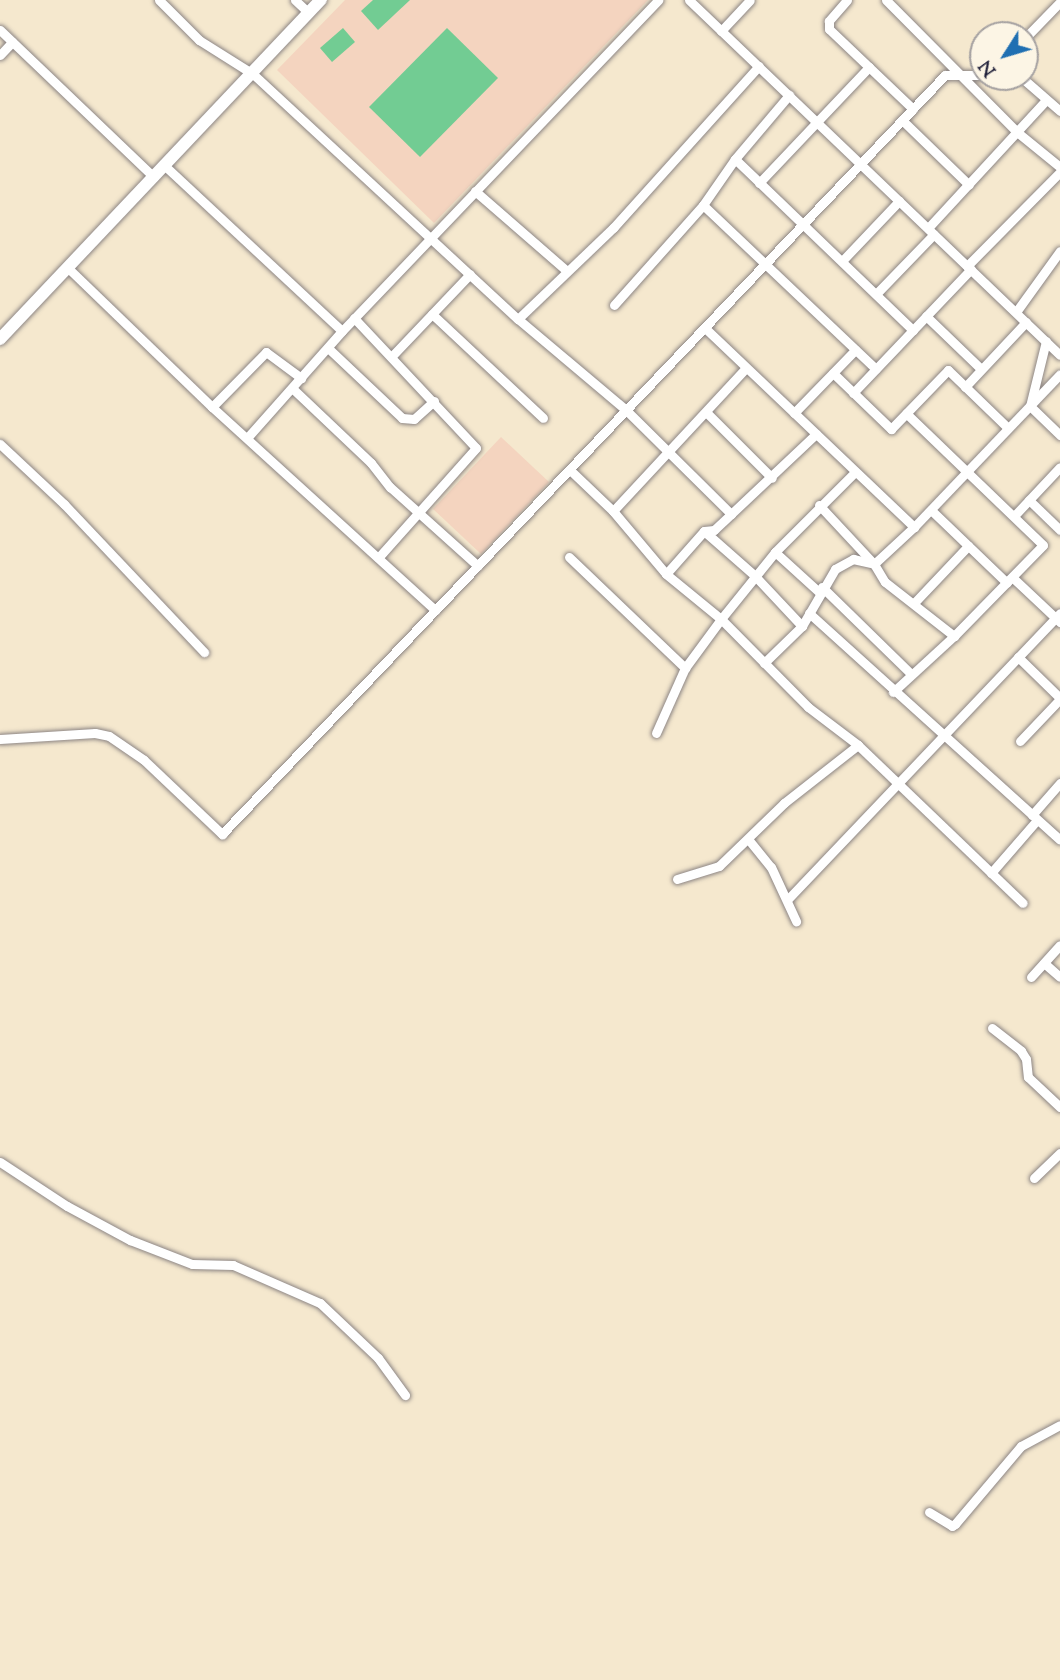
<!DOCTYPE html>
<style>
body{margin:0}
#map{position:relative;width:1060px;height:1680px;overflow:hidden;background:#f5e8ce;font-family:"Sorts Mill Goudy",serif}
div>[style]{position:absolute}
.built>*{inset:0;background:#f4d4bf}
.green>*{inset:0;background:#72cc93}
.roads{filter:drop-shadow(0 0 2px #8c8584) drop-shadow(0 0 2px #8c8584)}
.street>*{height:9px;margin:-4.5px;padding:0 4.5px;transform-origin:4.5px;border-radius:4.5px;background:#fff}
.secondary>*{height:12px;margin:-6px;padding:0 6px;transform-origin:6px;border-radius:6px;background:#fff}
span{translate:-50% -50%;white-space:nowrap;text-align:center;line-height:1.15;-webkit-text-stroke:7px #fcf5e5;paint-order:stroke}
.north{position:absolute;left:969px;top:21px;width:70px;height:70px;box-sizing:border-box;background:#fcf5e5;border:2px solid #a5a1a1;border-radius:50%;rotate:233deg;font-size:19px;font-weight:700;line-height:28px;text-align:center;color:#22223b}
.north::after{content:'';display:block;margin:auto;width:24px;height:32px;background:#1f6fb2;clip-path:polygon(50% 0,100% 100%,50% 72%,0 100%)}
</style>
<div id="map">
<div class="built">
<div style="clip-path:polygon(345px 0,648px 0,434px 223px,277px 70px)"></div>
<div style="clip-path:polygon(501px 437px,549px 482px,481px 554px,433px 509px)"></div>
</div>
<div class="green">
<div style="clip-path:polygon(373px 0,410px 0,378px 30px,361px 11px)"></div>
<div style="clip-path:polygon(343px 28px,355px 42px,332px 62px,320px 48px)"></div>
<div style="clip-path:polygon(447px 28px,498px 78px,420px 157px,369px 107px)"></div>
</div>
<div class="roads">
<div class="street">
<div style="left:159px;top:0;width:57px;rotate:45deg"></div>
<div style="left:199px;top:40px;width:64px;rotate:32.2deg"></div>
<div style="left:253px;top:74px;width:361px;rotate:42.8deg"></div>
<div style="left:518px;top:319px;width:141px;rotate:40.1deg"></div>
<div style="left:626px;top:410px;width:148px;rotate:44.7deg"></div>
<div style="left:731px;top:514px;width:117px;rotate:-43.3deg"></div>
<div style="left:295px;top:0;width:19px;rotate:43deg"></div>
<div style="left:689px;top:0;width:513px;rotate:43.74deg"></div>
<div style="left:847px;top:0;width:28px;rotate:131deg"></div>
<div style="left:829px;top:21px;width:8px;rotate:90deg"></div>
<div style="left:829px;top:29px;width:116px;rotate:43.6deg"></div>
<div style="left:886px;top:0;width:186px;rotate:45.2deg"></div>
<div style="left:1017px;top:132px;width:55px;rotate:39.1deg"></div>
<div style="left:0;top:30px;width:213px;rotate:43.7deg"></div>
<div style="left:721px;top:31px;width:42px;rotate:-46.9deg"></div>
<div style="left:1025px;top:38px;width:50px;rotate:-45.8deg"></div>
<div style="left:0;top:55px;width:18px;rotate:-47deg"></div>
<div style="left:1021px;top:77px;width:52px;rotate:41.1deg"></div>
<div style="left:902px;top:120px;width:93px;rotate:44.1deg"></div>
<div style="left:735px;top:159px;width:247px;rotate:43.9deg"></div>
<div style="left:164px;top:165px;width:243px;rotate:43deg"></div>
<div style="left:759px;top:183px;width:160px;rotate:-46.5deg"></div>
<div style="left:475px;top:191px;width:122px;rotate:41deg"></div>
<div style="left:703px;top:205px;width:238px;rotate:43.5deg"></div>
<div style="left:928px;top:228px;width:174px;rotate:-47.3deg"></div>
<div style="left:842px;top:261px;width:83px;rotate:-46.5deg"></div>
<div style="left:967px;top:266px;width:132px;rotate:-45.3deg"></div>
<div style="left:68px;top:268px;width:200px;rotate:44deg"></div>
<div style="left:212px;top:407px;width:302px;rotate:42.3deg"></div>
<div style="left:876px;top:294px;width:83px;rotate:-46deg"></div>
<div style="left:614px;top:305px;width:134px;rotate:-48.3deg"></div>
<div style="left:703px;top:205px;width:56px;rotate:-55.2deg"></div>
<div style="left:735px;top:159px;width:84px;rotate:-49.8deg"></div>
<div style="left:1016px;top:312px;width:75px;rotate:-54.2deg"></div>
<div style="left:432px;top:314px;width:152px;rotate:43.1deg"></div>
<div style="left:926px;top:316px;width:76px;rotate:43.9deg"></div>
<div style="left:354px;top:318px;width:178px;rotate:46.8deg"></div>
<div style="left:476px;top:448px;width:147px;rotate:131.7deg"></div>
<div style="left:518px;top:319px;width:132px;rotate:-43.8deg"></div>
<div style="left:613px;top:228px;width:218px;rotate:-48deg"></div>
<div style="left:705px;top:328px;width:289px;rotate:43.6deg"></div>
<div style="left:1046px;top:341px;width:67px;rotate:103.8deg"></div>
<div style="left:1030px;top:406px;width:42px;rotate:44deg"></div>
<div style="left:328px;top:348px;width:102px;rotate:43.4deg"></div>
<div style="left:402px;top:418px;width:12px;rotate:5deg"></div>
<div style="left:414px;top:419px;width:27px;rotate:-42deg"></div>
<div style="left:392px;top:356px;width:113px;rotate:-46.4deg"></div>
<div style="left:833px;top:373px;width:81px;rotate:44deg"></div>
<div style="left:891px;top:429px;width:82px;rotate:-46deg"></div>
<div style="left:948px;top:370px;width:83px;rotate:44deg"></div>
<div style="left:965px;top:387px;width:89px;rotate:-46.8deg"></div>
<div style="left:292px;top:388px;width:109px;rotate:43.5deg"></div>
<div style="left:371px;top:463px;width:31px;rotate:52deg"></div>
<div style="left:390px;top:487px;width:118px;rotate:41.9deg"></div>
<div style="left:853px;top:393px;width:171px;rotate:-46.4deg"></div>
<div style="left:212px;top:407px;width:77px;rotate:-45.5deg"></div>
<div style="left:266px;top:352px;width:44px;rotate:36.6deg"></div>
<div style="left:706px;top:412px;width:93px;rotate:45deg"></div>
<div style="left:794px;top:413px;width:88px;rotate:-45.9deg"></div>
<div style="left:247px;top:438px;width:143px;rotate:-48.4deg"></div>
<div style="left:342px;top:331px;width:458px;rotate:-46.3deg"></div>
<div style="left:0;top:444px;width:88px;rotate:43.2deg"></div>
<div style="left:64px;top:504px;width:204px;rotate:46.6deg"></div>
<div style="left:570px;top:470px;width:59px;rotate:43.6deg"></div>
<div style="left:613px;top:511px;width:82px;rotate:49.9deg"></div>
<div style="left:666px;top:574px;width:71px;rotate:39.3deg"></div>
<div style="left:721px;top:619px;width:124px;rotate:45.3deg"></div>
<div style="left:808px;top:707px;width:63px;rotate:37.2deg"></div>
<div style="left:858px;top:745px;width:228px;rotate:43.8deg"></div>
<div style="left:1029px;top:500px;width:43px;rotate:44.1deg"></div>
<div style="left:819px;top:505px;width:81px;rotate:47deg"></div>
<div style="left:874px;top:564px;width:21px;rotate:59deg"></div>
<div style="left:885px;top:582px;width:88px;rotate:38deg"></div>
<div style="left:931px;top:510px;width:105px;rotate:43.8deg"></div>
<div style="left:613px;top:511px;width:194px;rotate:-47.1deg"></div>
<div style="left:1014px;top:516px;width:67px;rotate:-46.8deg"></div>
<div style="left:704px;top:531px;width:68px;rotate:41.4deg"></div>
<div style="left:755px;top:576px;width:69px;rotate:46.8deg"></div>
<div style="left:775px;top:552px;width:59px;rotate:42.3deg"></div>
<div style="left:569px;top:557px;width:161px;rotate:43.7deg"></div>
<div style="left:666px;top:574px;width:57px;rotate:-48.5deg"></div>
<div style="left:704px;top:531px;width:10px;rotate:-6deg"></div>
<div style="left:714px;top:530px;width:23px;rotate:-43deg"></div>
<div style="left:1012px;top:577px;width:66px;rotate:43.2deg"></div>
<div style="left:822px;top:587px;width:124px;rotate:44.3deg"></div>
<div style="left:914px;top:603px;width:79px;rotate:-46.5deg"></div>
<div style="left:809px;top:613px;width:338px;rotate:42.1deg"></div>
<div style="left:1018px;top:657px;width:59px;rotate:44.3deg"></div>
<div style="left:764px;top:663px;width:53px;rotate:-44.2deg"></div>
<div style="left:802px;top:626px;width:66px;rotate:-59.9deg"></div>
<div style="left:835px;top:569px;width:21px;rotate:-29deg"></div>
<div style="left:853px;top:559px;width:22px;rotate:13deg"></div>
<div style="left:874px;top:564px;width:54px;rotate:-42.8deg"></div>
<div style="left:914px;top:527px;width:211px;rotate:-46.3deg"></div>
<div style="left:893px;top:692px;width:83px;rotate:-42.6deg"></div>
<div style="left:954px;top:636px;width:127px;rotate:-45.6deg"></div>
<div style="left:1043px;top:545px;width:190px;rotate:-136.1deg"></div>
<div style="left:656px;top:733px;width:71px;rotate:-66deg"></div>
<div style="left:685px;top:668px;width:61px;rotate:-53.7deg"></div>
<div style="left:721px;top:619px;width:86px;rotate:-51.1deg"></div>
<div style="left:775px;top:552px;width:113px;rotate:-45deg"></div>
<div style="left:0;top:739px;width:95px;rotate:-3.6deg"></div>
<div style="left:95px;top:733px;width:14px;rotate:12deg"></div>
<div style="left:109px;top:736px;width:42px;rotate:34.4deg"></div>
<div style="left:144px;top:760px;width:108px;rotate:43.5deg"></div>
<div style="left:222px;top:834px;width:1048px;rotate:-46.39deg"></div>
<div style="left:945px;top:75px;width:38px"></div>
<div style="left:1020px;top:741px;width:58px;rotate:-46.4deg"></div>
<div style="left:1032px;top:815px;width:43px;rotate:-48.8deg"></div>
<div style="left:748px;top:839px;width:36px;rotate:51deg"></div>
<div style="left:771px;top:867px;width:60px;rotate:65.2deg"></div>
<div style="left:991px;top:873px;width:70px;rotate:-49deg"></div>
<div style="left:677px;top:879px;width:44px;rotate:-17.2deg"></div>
<div style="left:719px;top:866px;width:91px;rotate:-44.1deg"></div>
<div style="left:784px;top:803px;width:94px;rotate:-38.1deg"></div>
<div style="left:787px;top:900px;width:396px;rotate:-46.4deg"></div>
<div style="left:1044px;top:963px;width:21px;rotate:41deg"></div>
<div style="left:1031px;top:977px;width:43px;rotate:-47.8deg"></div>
<div style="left:992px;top:1028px;width:37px;rotate:38deg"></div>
<div style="left:1021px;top:1051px;width:9px;rotate:58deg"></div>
<div style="left:1026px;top:1059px;width:18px;rotate:84deg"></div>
<div style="left:1028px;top:1077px;width:44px;rotate:43.2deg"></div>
<div style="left:0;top:1162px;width:80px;rotate:33.3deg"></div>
<div style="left:67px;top:1206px;width:72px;rotate:28.4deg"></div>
<div style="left:130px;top:1240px;width:66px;rotate:21.2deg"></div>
<div style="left:192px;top:1264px;width:41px;rotate:1.4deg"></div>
<div style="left:233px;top:1265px;width:95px;rotate:23.6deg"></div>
<div style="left:320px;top:1303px;width:80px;rotate:43.5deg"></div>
<div style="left:378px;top:1358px;width:46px;rotate:53.9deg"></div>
<div style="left:1034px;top:1178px;width:36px;rotate:-44deg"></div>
<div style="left:929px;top:1512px;width:27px;rotate:31deg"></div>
<div style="left:952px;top:1526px;width:4px;rotate:-34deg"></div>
<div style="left:955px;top:1524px;width:102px;rotate:-49.8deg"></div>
<div style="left:1021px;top:1446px;width:44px;rotate:-28.3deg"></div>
</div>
<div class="secondary">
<div style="left:0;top:339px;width:467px;rotate:-46.6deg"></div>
</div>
</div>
<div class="north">N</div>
</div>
